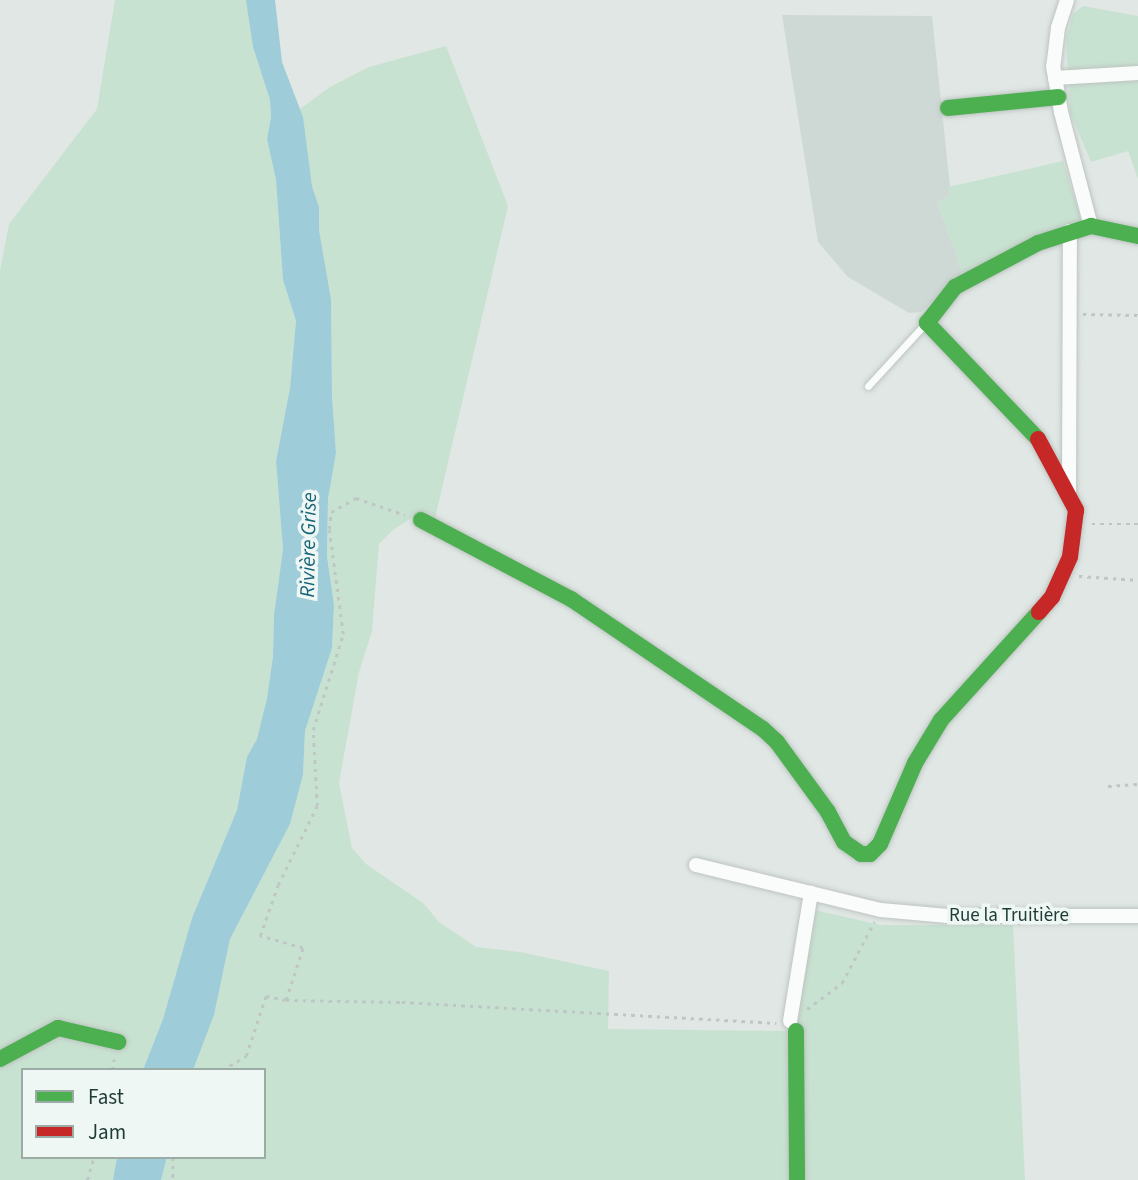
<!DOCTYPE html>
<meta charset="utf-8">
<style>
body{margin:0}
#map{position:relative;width:1138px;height:1180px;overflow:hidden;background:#e0e7e4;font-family:"Source Sans 3",sans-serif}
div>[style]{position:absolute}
.built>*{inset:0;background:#ced9d5}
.green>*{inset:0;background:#c8e2d1}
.water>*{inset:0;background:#9eccd9}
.path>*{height:2.5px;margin-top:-1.25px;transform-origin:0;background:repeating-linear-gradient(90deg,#bfc7c6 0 3.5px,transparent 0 8.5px)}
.roads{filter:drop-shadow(0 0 2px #bdc4c1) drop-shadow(0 0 2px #bdc4c1)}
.lane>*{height:7px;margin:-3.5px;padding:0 3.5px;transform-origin:3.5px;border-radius:3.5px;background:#fafbfb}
.street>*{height:14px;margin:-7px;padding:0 7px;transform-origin:7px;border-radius:7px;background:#fafbfb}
.fast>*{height:16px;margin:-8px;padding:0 8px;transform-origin:8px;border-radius:8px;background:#4caf50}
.jam>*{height:16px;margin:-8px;padding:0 8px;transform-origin:8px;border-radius:8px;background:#c62828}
span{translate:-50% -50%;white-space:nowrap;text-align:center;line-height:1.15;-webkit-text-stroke:7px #eef7f3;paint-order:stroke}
.street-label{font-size:19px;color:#1e3b35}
.water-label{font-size:21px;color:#156279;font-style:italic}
.legend{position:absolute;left:21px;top:1068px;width:245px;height:91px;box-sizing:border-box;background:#eef7f3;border:2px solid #9baca7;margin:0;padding:9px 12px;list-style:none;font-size:21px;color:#1e3b35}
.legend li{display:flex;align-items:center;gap:14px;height:35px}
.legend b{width:35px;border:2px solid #9baca7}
</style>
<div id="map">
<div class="built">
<div style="clip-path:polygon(782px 15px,932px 16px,951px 196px,937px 202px,963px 274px,921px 312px,909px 313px,848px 277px,818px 242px)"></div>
</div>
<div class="green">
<div style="clip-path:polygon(115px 0,246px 0,250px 15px,253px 47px,270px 100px,271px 117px,267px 139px,276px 180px,283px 280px,296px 321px,290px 388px,276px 461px,283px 549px,274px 615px,273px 656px,267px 697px,257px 739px,247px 758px,237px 810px,192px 918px,163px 1019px,143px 1070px,23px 1070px,23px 1157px,117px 1157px,113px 1180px,0 1180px,0 271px,9px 224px,97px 109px)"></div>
<div style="clip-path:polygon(1083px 6px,1138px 16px,1138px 179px,1128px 151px,1091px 162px,1070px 112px,1066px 39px,1073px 14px)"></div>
<div style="clip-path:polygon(446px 46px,508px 206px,435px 518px,423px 511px,394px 529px,379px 544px,372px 631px,359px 672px,339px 783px,352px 848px,366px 864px,423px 903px,439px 922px,476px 947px,520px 952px,609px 971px,608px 1029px,796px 1031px,815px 910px,880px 925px,1013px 925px,1025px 1180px,161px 1180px,167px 1157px,264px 1157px,264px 1070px,193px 1070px,214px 1015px,230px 939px,290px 824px,303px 775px,305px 731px,332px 648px,334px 605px,327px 556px,328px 499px,336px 453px,332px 396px,331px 299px,319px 230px,319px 207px,312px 186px,300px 109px,330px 87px,369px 67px)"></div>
<div style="clip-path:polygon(1063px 161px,1081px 219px,963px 274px,937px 202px,950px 196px,948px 187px)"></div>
</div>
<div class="water">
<div style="clip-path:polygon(246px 0,275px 0,282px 62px,303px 117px,312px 186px,319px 207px,319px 230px,331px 299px,332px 396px,336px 453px,328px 499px,327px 556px,334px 605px,332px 648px,305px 731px,303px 775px,290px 824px,230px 939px,214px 1015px,193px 1070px,143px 1070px,163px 1019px,192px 918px,237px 810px,247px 757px,257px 739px,267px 698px,273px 656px,274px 615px,283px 549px,276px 461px,290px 388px,296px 321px,283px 280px,276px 180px,267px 139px,271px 117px,270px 100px,253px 47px)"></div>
<div style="clip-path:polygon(117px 1157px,167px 1157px,161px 1180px,113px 1180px)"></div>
</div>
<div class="path">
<div style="left:1083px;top:314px;width:55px;rotate:1deg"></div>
<div style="left:1092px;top:524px;width:46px"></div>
<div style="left:1079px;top:576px;width:59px;rotate:3.9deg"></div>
<div style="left:1108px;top:786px;width:30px;rotate:-4deg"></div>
<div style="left:286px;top:1000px;width:116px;rotate:1deg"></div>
<div style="left:402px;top:1002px;width:375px;rotate:3.2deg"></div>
<div style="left:807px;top:1009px;width:44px;rotate:-36.6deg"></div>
<div style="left:842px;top:983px;width:69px;rotate:-62.3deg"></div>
<div style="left:112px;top:1070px;width:11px;rotate:-80deg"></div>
<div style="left:222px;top:1070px;width:28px;rotate:-30deg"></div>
<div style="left:246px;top:1056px;width:63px;rotate:-71.6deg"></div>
<div style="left:266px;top:996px;width:20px;rotate:11deg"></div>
<div style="left:286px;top:1000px;width:55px;rotate:-71.9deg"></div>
<div style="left:303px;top:948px;width:45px;rotate:-164.4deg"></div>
<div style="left:260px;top:936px;width:54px;rotate:-70.6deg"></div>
<div style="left:278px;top:885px;width:88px;rotate:-63.7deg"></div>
<div style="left:317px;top:806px;width:76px;rotate:-93deg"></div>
<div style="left:313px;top:730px;width:101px;rotate:-72.6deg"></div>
<div style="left:343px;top:634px;width:106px;rotate:-97.6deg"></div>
<div style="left:329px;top:529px;width:17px;rotate:-83deg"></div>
<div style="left:331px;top:512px;width:29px;rotate:-29deg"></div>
<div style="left:356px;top:498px;width:52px;rotate:19.1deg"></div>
<div style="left:173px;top:1157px;width:23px;rotate:90deg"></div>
<div style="left:87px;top:1180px;width:24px;rotate:-73deg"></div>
</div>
<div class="roads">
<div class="lane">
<div style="left:868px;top:386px;width:86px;rotate:-47.4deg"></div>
</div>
<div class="street">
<div style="left:1067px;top:0;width:29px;rotate:108deg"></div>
<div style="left:1058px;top:28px;width:38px;rotate:97deg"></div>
<div style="left:1053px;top:66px;width:47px;rotate:80.1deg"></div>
<div style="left:1061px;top:112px;width:118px;rotate:75.3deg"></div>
<div style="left:1055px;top:78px;width:83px;rotate:-3.4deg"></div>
<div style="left:1069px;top:493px;width:262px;rotate:-89.8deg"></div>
<div style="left:696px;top:865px;width:190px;rotate:13.7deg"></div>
<div style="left:881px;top:910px;width:67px;rotate:5.1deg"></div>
<div style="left:948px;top:916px;width:190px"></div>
<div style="left:790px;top:1021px;width:130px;rotate:-80.7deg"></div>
</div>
<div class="fast">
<div style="left:948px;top:108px;width:111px;rotate:-5.7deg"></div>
<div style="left:1038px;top:439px;width:161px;rotate:-133.7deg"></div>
<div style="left:927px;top:323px;width:46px;rotate:-52.1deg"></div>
<div style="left:955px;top:287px;width:94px;rotate:-27.9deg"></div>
<div style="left:1038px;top:243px;width:56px;rotate:-17.8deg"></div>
<div style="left:1091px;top:226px;width:48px;rotate:12deg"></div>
<div style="left:421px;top:520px;width:170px;rotate:27.8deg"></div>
<div style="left:571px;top:599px;width:232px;rotate:34.1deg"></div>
<div style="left:763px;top:729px;width:19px;rotate:43deg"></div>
<div style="left:777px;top:742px;width:87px;rotate:53.9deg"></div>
<div style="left:828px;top:812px;width:34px;rotate:62deg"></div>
<div style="left:844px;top:842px;width:21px;rotate:35deg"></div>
<div style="left:861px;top:854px;width:9px"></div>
<div style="left:870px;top:854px;width:14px;rotate:-45deg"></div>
<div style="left:880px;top:844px;width:88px;rotate:-66.6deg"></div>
<div style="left:915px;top:763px;width:50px;rotate:-58.8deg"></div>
<div style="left:941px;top:720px;width:146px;rotate:-47.8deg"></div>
<div style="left:796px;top:1031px;width:149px;rotate:89.6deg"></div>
<div style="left:0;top:1059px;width:66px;rotate:-28.1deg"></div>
<div style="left:58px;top:1028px;width:62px;rotate:13.1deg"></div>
</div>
<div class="jam">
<div style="left:1038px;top:439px;width:81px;rotate:61.8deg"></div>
<div style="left:1076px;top:510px;width:47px;rotate:97.3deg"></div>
<div style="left:1070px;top:557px;width:44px;rotate:114.2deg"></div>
<div style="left:1052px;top:597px;width:20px;rotate:131deg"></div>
</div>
</div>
<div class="street-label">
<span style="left:1009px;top:916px">Rue la Truitière</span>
</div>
<div class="water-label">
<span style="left:308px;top:545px;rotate:-89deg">Rivière Grise</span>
</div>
<ul class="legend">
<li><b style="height:9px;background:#4caf50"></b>Fast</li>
<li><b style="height:9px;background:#c62828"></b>Jam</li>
</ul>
</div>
